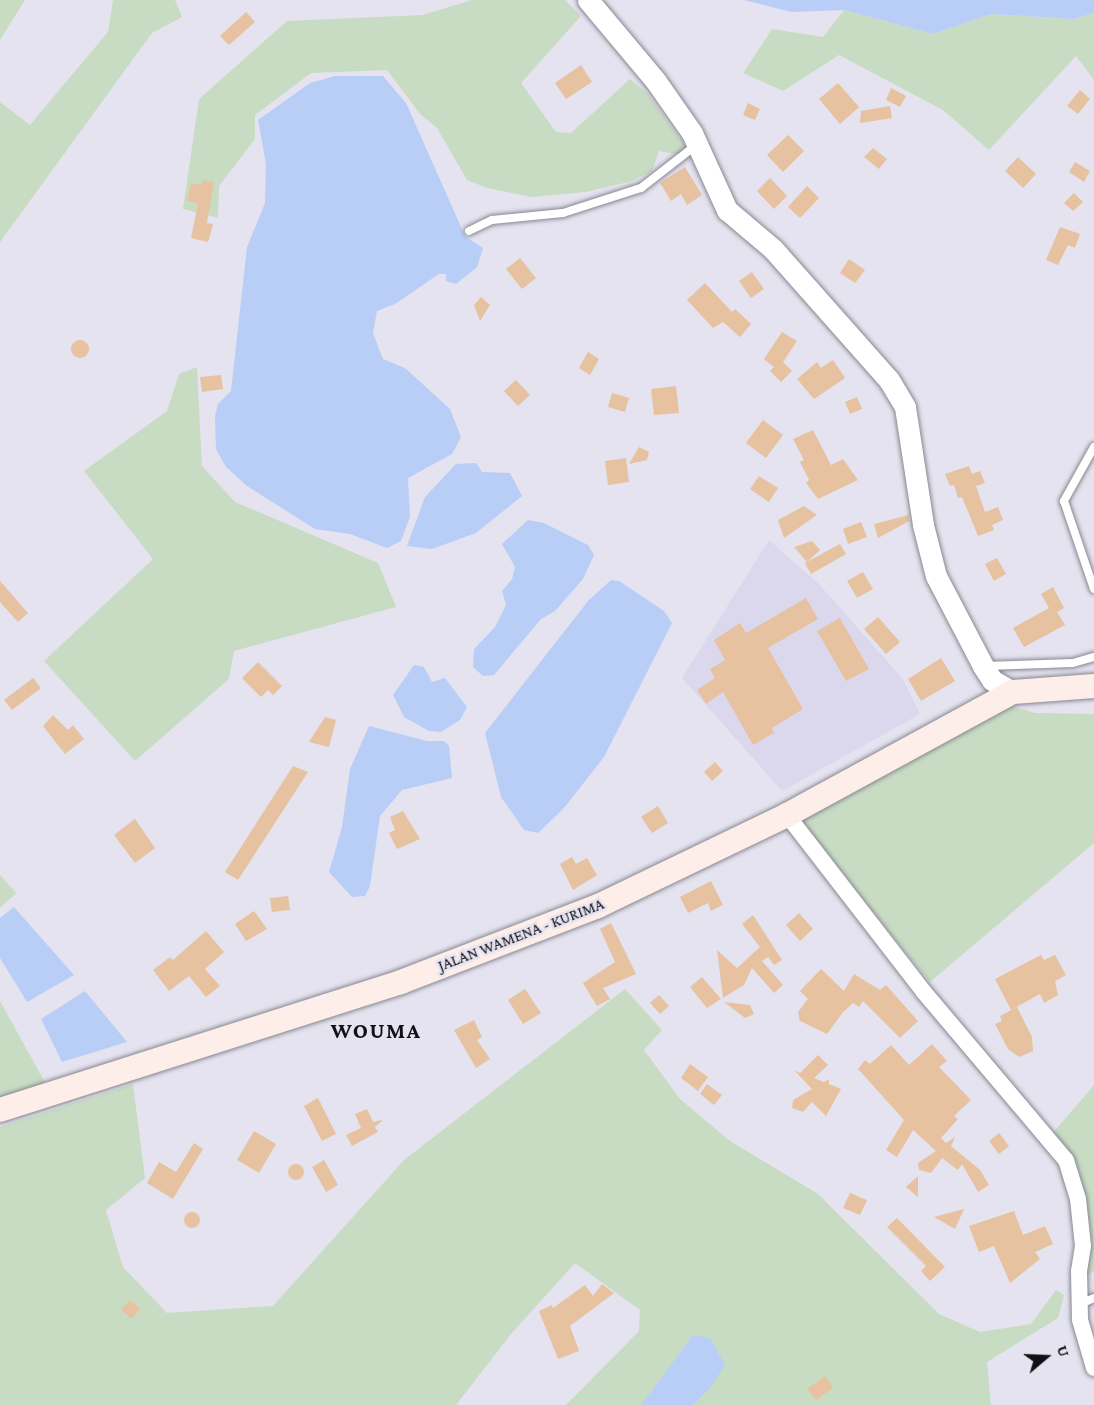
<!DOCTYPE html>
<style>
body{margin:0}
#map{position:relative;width:1094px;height:1405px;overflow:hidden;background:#e4e3ef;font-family:"Crimson Pro",serif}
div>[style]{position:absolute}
.education>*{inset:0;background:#dbd8ee}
.green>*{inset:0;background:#c8dcc3}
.water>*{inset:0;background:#b9cef7}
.building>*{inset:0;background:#e6c2a0}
.round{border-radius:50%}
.roads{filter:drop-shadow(0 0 2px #888892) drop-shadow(0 0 2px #888892)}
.service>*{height:8px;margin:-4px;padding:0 4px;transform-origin:4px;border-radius:4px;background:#fff}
.minor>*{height:16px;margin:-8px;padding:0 8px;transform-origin:8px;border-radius:8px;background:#fff}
.tertiary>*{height:21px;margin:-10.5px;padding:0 10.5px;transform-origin:10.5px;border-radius:10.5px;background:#fff}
.secondary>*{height:24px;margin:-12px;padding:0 12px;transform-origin:12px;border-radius:12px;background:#fdeee9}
span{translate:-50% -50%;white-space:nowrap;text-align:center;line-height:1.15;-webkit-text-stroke:4.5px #e4e3ef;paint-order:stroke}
.street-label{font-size:16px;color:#111115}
.district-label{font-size:22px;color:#111115;font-weight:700;letter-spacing:1.5px}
.north{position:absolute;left:1016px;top:1327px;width:60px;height:60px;-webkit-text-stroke:4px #e4e3ef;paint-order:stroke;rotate:71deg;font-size:16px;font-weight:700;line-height:24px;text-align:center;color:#111115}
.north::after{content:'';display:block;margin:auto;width:21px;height:27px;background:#111115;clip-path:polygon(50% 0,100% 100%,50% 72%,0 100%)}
</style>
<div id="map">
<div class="education">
<div style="clip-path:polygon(769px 540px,819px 584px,902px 678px,920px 714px,782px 791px,682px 678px)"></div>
</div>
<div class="green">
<div style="clip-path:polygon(0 0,25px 0,0 40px)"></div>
<div style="clip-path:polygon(113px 0,175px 0,182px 17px,152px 33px,0 242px,0 102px,30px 125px,108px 32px)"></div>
<div style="clip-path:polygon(472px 0,565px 0,581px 16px,521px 83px,556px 132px,571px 133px,630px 79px,647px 93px,693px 157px,659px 151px,652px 171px,632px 181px,586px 192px,532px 197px,487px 188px,467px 180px,437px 128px,420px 114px,387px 70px,311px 73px,255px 115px,255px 139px,219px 186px,218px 218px,183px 209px,199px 99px,287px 21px,423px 15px)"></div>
<div style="clip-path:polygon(844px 10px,933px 34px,991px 14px,1073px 19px,1094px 13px,1094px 80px,1076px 56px,989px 150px,943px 110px,839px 55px,783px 91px,743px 73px,772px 29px,823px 37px)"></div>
<div style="clip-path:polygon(197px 367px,202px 466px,235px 502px,378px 563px,396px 607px,234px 651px,229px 679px,135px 761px,44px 661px,153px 559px,84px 471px,167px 411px,179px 374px)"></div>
<div style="clip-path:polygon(1009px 705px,1035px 713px,1094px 714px,1094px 843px,930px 982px,795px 817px)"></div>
<div style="clip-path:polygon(0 875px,16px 893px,0 908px)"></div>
<div style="clip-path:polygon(625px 989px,662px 1030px,644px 1050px,680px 1099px,730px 1141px,818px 1194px,939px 1314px,980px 1332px,1031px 1324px,1056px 1290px,1064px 1295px,1058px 1318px,987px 1362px,991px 1405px,566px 1405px,639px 1331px,640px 1310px,575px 1263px,511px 1334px,456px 1405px,0 1405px,0 1127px,133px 1084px,145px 1178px,106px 1210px,123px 1267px,167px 1313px,273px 1306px,404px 1160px)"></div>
<div style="clip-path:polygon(0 1001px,47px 1086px,0 1101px)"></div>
<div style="clip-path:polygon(1094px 1085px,1094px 1271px,1086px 1277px,1075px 1178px,1046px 1141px)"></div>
</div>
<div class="water">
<div style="clip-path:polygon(744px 0,1094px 0,1094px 13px,1073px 19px,991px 14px,933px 34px,844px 10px,791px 12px)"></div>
<div style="clip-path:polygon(335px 76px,383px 76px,406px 103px,465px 236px,483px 248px,477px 267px,456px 284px,446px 281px,446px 274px,439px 274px,395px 304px,377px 311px,373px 333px,383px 359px,405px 368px,450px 409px,461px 437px,452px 454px,408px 478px,410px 517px,401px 541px,387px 548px,350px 534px,315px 529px,247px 486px,226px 467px,216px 449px,215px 416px,218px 404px,231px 391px,247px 247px,265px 203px,266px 164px,258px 120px,310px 83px)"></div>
<div style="clip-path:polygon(476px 463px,482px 472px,510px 473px,522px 496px,476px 533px,432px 549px,407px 546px,425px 497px,456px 464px)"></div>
<div style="clip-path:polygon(528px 520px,544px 523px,588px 545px,594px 555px,583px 579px,555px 611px,541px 619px,494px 675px,483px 676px,473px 667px,474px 649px,495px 627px,506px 605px,502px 591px,512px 579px,515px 567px,502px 544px)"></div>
<div style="clip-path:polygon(611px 580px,619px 581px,664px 611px,672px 623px,604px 757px,564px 808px,538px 833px,524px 830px,501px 797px,485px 733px,588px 601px)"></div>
<div style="clip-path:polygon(414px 665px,424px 667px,432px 682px,445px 678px,467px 707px,460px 720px,441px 732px,429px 731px,404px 717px,393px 695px)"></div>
<div style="clip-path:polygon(369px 726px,427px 741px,444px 741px,449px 746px,452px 778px,402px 790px,380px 816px,370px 886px,365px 896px,352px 897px,329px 872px,342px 827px,350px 769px)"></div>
<div style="clip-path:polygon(14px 907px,74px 975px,27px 1002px,0 958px,0 918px)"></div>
<div style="clip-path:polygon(85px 991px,127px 1042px,62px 1062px,41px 1019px)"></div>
<div style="clip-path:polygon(693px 1335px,710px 1338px,725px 1365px,710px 1388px,693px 1405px,641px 1405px)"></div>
</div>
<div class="building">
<div style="clip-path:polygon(246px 12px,255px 22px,229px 45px,220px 36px)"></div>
<div style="clip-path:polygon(581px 65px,592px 82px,566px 99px,555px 83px)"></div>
<div style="clip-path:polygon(838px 83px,859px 107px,840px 124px,819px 99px)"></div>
<div style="clip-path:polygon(891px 88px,906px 96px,900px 107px,886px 100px)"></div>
<div style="clip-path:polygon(1080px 90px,1090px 99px,1078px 114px,1067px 106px)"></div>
<div style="clip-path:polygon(748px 103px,760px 109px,755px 120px,743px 115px)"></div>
<div style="clip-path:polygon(890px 106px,892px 118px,860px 123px,861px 111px)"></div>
<div style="clip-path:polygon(788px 135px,804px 151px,783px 172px,767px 155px)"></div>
<div style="clip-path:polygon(873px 148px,887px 159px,879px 169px,864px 157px)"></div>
<div style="clip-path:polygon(1018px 157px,1036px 174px,1023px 188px,1005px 171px)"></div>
<div style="clip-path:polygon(1075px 162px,1090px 171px,1084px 182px,1069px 172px)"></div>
<div style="clip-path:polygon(685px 167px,702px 195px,687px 205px,681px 194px,671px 201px,660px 183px)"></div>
<div style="clip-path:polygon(770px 178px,787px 196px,774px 209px,757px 191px)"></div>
<div style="clip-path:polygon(203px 180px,214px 182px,207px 223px,213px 224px,208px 242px,191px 238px,198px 203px,187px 201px,191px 183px,202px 185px)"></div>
<div style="clip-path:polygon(807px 186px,819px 198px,800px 218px,788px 207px)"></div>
<div style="clip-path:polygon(1074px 193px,1083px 202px,1073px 211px,1064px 203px)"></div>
<div style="clip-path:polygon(1060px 227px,1080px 234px,1075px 248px,1068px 245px,1058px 265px,1046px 260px)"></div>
<div style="clip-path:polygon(520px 258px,536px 278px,522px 289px,506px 269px)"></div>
<div style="clip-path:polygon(849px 259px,865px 270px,855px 283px,840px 273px)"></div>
<div style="clip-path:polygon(752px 272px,764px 289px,751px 298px,739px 281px)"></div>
<div style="clip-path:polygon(705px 283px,732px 312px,735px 309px,751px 324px,740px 337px,723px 322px,713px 328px,687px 300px)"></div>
<div style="clip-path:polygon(481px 297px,490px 305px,480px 321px,474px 305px)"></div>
<div style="clip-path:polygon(782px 332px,797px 341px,783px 362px,792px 371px,781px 382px,770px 371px,774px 367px,764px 359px)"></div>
<div class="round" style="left:71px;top:340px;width:18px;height:18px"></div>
<div style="clip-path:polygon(588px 352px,599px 359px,590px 375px,579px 368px)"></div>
<div style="clip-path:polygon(833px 360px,845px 378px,814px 399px,797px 379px,817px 362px,821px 368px)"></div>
<div style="clip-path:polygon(221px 375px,223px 389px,202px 392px,200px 377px)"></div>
<div style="clip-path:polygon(516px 380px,530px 395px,518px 406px,504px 391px)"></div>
<div style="clip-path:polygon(676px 386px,679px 413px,654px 415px,651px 389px)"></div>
<div style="clip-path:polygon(612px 393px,629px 398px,625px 412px,608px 407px)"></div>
<div style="clip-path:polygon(857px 397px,862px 409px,850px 414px,845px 402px)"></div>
<div style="clip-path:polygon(763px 420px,783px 435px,766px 458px,746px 443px)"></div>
<div style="clip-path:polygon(813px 430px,831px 465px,843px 459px,858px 480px,818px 499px,806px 483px,809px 480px,800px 462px,804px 460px,793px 439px)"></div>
<div style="clip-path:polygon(639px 447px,649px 452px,647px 460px,629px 464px)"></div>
<div style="clip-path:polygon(626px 458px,629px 482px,608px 485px,605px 461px)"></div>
<div style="clip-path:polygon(969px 466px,972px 474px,980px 471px,985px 483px,976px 486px,985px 512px,998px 507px,1003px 520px,992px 525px,994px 530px,978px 536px,962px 497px,958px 498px,954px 485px,950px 486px,945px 474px)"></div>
<div style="clip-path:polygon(759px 476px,778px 488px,769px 502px,750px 489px)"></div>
<div style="clip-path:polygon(804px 506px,817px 515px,784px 538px,778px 520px)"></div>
<div style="clip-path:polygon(909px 515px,909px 521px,878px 538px,874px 524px)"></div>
<div style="clip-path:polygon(861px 522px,867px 537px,848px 544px,843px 529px)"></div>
<div style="clip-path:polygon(812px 541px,820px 550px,807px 562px,794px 547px)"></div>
<div style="clip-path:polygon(840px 544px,846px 554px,811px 574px,805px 563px)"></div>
<div style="clip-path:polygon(997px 558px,1006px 574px,994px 581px,985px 564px)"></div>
<div style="clip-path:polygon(863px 572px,873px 589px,857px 598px,847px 581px)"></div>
<div style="clip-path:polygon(0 581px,28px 613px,18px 622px,0 602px)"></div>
<div style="clip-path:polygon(1053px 587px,1064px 608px,1057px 612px,1065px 625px,1024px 647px,1013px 628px,1049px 608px,1041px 594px)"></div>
<div style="clip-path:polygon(806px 598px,818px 619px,768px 648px,803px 709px,772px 728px,774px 733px,753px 745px,723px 692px,706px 704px,697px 690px,715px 678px,710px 669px,725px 660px,714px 640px,740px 623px,746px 633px)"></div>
<div style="clip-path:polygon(878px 617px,900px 642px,886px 654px,864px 629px)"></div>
<div style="clip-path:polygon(840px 618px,869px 669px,846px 681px,817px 631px)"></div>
<div style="clip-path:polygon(941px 658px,955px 681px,921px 701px,908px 679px)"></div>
<div style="clip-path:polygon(258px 662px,282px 686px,273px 695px,268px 690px,261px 697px,242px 678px)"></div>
<div style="clip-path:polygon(33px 678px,41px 688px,12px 710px,4px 700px)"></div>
<div style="clip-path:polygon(53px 715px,68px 730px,73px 725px,84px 739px,65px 754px,43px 726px)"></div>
<div style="clip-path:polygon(325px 717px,336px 720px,329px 747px,309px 742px)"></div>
<div style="clip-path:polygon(715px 762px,723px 771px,712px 781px,704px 772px)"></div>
<div style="clip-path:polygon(293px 766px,308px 772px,238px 880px,225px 872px)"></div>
<div style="clip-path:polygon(658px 806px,668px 823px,652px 833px,641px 817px)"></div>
<div style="clip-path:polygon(403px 811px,420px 839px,397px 849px,389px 833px,395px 830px,390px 817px)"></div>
<div style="clip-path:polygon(135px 819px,155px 848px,135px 863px,114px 835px)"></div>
<div style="clip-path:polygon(572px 857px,576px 864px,587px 858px,597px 875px,573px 890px,560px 864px)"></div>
<div style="clip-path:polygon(711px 881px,723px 905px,711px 911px,708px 903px,688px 913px,680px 897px)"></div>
<div style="clip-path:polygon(288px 896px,290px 910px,272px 912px,270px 898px)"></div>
<div style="clip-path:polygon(254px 911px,267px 929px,246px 941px,235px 924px)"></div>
<div style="clip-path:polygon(799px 913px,813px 929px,800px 941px,786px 925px)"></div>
<div style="clip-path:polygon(753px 915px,782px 960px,774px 965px,768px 957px,762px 961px,783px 985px,774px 993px,752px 968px,744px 985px,723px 998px,717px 950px,737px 968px,760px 947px,742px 924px)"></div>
<div style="clip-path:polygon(611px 923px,636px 974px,603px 988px,610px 999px,597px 1006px,583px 983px,615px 962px,600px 929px)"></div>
<div style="clip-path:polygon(206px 931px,224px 952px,205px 969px,220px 986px,206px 997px,189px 976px,169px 991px,153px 970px,170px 957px,173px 960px)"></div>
<div style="clip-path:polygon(1041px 955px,1044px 960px,1055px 955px,1066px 975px,1055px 981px,1058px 995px,1044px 1003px,1040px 994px,1011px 1010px,995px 979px)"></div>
<div style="clip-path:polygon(821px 969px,844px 991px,854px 974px,880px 990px,886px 985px,918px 1021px,900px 1038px,863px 1001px,859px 1007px,853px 1003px,843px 1012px,827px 1034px,800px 1021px,798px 1012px,808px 999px,800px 991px)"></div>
<div style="clip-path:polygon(702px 977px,721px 999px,707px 1008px,690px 987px)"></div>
<div style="clip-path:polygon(525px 989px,541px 1013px,523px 1024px,508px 1000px)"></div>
<div style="clip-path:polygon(659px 995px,669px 1006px,660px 1014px,650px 1003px)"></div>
<div style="clip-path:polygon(724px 1002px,750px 1005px,754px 1014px,745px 1018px)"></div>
<div style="clip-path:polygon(1017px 1007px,1032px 1037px,1033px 1051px,1019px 1057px,1008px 1049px,995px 1024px,1002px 1021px,1000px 1016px)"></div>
<div style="clip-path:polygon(474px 1020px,482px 1037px,477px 1040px,490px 1059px,476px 1068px,454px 1030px)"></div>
<div style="clip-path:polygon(932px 1044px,947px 1061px,939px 1067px,971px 1100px,954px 1116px,958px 1119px,941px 1138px,946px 1143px,955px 1137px,951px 1146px,980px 1170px,989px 1185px,978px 1192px,962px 1164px,958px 1170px,942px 1158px,931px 1173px,919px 1170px,918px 1163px,936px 1151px,913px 1130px,897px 1157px,886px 1150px,904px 1120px,858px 1069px,865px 1060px,870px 1064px,891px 1045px,909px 1065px)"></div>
<div style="clip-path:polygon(818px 1055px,828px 1065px,814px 1078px,824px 1082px,829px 1079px,829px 1084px,841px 1089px,826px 1116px,812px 1102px,803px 1112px,792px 1108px,793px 1100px,812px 1089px,794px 1070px,800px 1073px)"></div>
<div style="clip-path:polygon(690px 1064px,708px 1077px,698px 1091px,681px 1078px)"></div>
<div style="clip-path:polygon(707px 1084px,722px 1095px,714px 1105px,700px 1094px)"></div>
<div style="clip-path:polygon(318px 1098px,336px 1134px,322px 1141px,304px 1106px)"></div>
<div style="clip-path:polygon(367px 1109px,373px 1122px,383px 1120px,375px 1127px,378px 1132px,352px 1146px,346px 1135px,361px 1128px,355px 1114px)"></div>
<div style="clip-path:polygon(254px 1131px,276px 1144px,259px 1173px,237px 1160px)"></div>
<div style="clip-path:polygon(999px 1133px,1009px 1146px,999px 1154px,989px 1141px)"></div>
<div style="clip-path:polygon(194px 1143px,203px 1149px,173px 1199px,147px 1183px,159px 1162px,176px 1172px)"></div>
<div style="clip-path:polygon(324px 1160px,338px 1185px,326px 1192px,312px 1167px)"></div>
<div class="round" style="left:288px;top:1164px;width:16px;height:16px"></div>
<div style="clip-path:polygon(918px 1176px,918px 1197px,906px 1187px)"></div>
<div style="clip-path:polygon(850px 1193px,867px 1200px,860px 1215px,843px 1208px)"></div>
<div style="clip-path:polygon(964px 1209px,955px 1229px,934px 1217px)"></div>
<div style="clip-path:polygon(1014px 1211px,1023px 1235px,1045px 1226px,1053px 1244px,1035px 1252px,1040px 1259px,1010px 1283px,994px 1246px,979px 1252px,969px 1226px)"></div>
<div class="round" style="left:184px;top:1212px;width:16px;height:16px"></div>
<div style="clip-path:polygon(897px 1218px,945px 1267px,930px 1281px,921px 1271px,926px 1266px,887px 1227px)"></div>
<div style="clip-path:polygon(602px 1284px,614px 1293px,570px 1326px,579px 1351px,558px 1359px,539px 1311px,552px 1305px,553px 1308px,585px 1285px,593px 1296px)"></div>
<div style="clip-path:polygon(130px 1300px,140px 1309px,132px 1319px,121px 1310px)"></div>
<div style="clip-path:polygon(825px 1376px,833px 1388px,816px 1400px,807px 1389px)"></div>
</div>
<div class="roads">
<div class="service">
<div style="left:469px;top:231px;width:25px;rotate:-26deg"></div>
<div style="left:492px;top:220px;width:71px;rotate:-5.6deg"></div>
<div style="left:563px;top:213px;width:82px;rotate:-17.8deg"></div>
<div style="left:641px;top:188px;width:68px;rotate:-37.9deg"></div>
<div style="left:1094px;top:447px;width:62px;rotate:119.1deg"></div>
<div style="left:1064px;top:501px;width:93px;rotate:71.2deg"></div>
<div style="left:986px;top:666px;width:87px;rotate:-2deg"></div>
<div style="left:1073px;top:663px;width:22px;rotate:-16deg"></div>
<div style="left:1079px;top:1296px;width:9px;rotate:32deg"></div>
<div style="left:1087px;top:1301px;width:8px;rotate:-23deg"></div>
</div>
<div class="minor">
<div style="left:787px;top:815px;width:222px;rotate:52.3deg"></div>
<div style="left:923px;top:991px;width:221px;rotate:49.8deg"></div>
<div style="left:1066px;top:1160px;width:41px;rotate:72.9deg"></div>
<div style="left:1078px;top:1199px;width:47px;rotate:83.9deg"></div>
<div style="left:1083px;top:1246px;width:25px;rotate:99deg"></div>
<div style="left:1079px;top:1271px;width:49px;rotate:88.8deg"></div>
<div style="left:1080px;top:1320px;width:50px;rotate:73.7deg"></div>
</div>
<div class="tertiary">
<div style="left:588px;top:0;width:104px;rotate:50.1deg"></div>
<div style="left:655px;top:80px;width:65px;rotate:55.1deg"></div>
<div style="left:692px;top:133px;width:85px;rotate:65.6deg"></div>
<div style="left:727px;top:210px;width:60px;rotate:40.3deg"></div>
<div style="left:773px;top:249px;width:175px;rotate:48.5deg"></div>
<div style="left:889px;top:380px;width:31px;rotate:59deg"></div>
<div style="left:905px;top:407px;width:119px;rotate:81.3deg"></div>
<div style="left:923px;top:525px;width:53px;rotate:75.7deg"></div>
<div style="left:936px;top:576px;width:102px;rotate:62.4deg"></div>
<div style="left:983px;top:666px;width:17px;rotate:57deg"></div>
<div style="left:992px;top:680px;width:24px;rotate:30deg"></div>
</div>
<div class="secondary">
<div style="left:0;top:1110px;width:421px;rotate:-17.7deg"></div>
<div style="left:401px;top:982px;width:211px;rotate:-21.1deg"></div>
<div style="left:598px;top:906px;width:210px;rotate:-25.7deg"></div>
<div style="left:787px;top:815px;width:257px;rotate:-28.6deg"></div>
<div style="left:1013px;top:692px;width:81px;rotate:-4.2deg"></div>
</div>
</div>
<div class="street-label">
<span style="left:521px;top:935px;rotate:-21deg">JALAN WAMENA - KURIMA</span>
</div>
<div class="district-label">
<span style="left:376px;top:1031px">WOUMA</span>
</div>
<div class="north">U</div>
</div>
